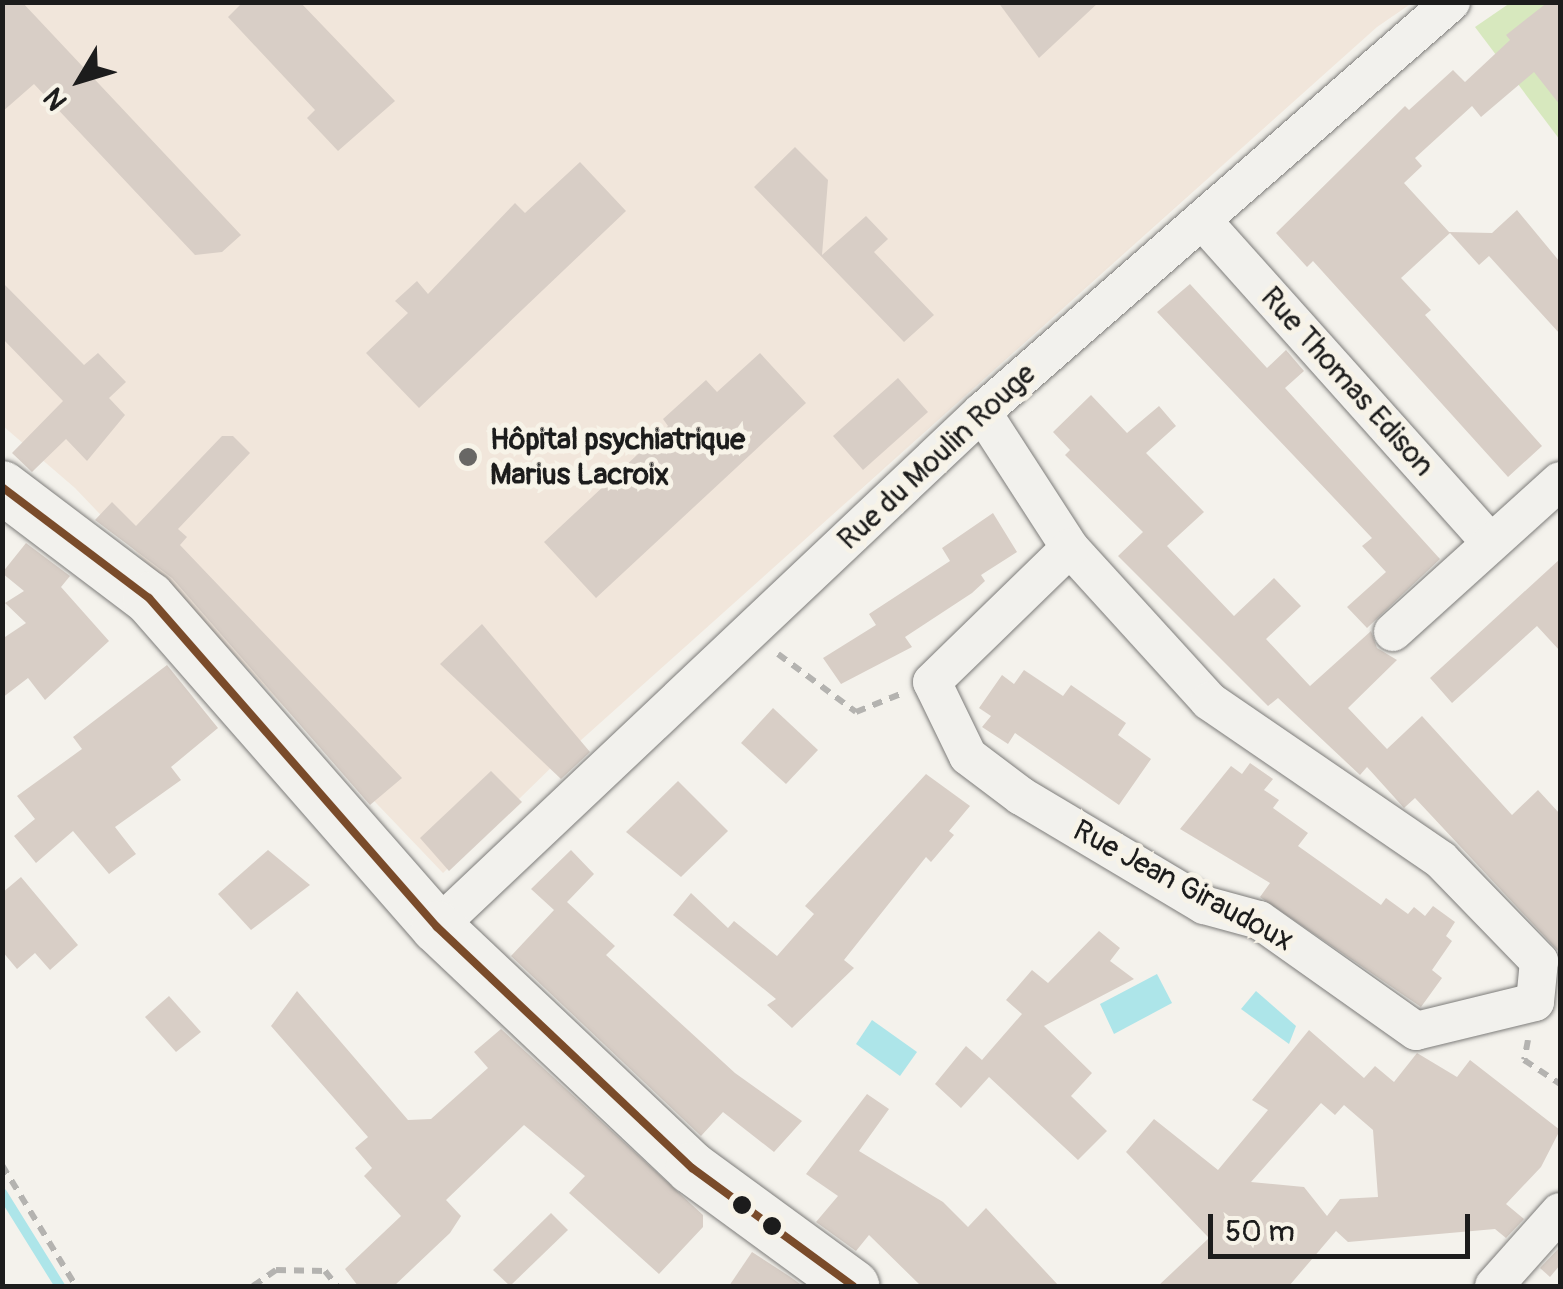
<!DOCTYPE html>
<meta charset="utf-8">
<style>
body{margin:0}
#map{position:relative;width:1563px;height:1289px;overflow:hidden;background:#f4f2ec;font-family:Pangolin,sans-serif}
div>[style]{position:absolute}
.built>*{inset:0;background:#f1e6db}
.green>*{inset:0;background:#d7e8be}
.water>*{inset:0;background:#ade5e9}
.stream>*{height:10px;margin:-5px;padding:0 5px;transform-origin:5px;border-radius:5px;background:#ade5e9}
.building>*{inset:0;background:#d8cec6}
.path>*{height:6px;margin-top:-3px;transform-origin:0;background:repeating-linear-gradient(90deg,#b4b3b0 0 10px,transparent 0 18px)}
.roads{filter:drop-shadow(0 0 2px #7d7c7a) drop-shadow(0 0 2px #7d7c7a)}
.street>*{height:38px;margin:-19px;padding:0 19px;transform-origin:19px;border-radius:19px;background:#f2f1ed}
.secondary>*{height:52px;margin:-26px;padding:0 26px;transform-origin:26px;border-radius:26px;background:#f2f1ed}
.bus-1>*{height:8px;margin:-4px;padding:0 4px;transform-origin:4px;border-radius:4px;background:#7a4b2a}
.dots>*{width:28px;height:28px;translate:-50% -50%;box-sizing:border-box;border:5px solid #f7f3e8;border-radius:50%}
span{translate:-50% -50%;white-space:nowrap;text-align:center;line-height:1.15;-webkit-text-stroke:10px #f7f3e8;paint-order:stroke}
.street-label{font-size:30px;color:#1c1c1c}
.poi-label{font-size:30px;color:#1c1c1c;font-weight:700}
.left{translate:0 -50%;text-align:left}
.frame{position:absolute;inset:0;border:5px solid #1c1c1c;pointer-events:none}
.north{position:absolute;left:30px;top:30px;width:100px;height:100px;-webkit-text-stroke:8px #f7f3e8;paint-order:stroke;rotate:232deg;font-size:28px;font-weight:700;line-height:40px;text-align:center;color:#1c1c1c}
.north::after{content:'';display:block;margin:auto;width:35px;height:45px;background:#1c1c1c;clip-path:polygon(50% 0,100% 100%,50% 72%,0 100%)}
.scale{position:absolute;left:1208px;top:1214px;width:262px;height:45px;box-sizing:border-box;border:5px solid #1c1c1c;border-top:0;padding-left:12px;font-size:30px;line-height:35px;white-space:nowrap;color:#1c1c1c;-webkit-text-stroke:8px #f7f3e8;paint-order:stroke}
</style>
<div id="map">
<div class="built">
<div style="clip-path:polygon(3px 3px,1412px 3px,1377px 27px,561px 758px,443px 873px,75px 488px,3px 426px)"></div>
</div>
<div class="green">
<div style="clip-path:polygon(1510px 3px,1560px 3px,1560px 140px,1475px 27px)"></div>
</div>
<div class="water">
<div style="clip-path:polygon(1157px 974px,1172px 1003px,1114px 1034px,1100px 1004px)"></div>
<div style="clip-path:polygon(1256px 991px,1296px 1026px,1289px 1044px,1241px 1009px)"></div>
<div style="clip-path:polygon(872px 1020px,917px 1052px,900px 1076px,856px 1044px)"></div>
</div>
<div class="stream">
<div style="left:2px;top:1193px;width:110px;rotate:58.1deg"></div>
</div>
<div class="building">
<div style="clip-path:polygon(2px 2px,22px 2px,241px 235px,222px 252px,195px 255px,34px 84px,2px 112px)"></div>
<div style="clip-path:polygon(243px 2px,300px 2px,395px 101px,338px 151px,307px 118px,315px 110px,228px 17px)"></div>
<div style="clip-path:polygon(998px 2px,1099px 2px,1039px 58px)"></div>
<div style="clip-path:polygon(1548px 2px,1560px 2px,1560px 105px,1534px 72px,1481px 117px,1472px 106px,1415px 158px,1422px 166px,1404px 183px,1449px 232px,1492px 233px,1517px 210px,1560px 262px,1560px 334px,1489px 256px,1479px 265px,1450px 233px,1401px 278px,1431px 310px,1425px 315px,1542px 446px,1508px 477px,1313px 261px,1307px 267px,1276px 233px,1405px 106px,1409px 110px,1453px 70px,1465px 82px,1510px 40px,1506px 35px)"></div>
<div style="clip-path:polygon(795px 147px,828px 180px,822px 255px,866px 216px,888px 239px,874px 252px,934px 315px,904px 342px,754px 187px)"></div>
<div style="clip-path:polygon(580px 162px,626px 211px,419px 408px,366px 353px,408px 313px,395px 301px,417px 281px,428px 294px,515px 203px,525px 213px)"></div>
<div style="clip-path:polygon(2px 282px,84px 365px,98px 353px,126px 382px,109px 398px,125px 415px,87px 461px,66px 439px,32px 472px,12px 453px,63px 401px,2px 338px)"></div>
<div style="clip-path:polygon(1190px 284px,1267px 368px,1286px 350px,1304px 371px,1285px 388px,1440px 559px,1367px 628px,1347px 607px,1386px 572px,1362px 546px,1372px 538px,1157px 312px)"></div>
<div style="clip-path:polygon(760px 353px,806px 403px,596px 598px,544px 542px,668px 426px,663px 419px,706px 380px,717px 392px)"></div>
<div style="clip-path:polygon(898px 378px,928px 412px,863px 470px,833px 436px)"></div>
<div style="clip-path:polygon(1091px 395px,1127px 433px,1159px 406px,1176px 426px,1146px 453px,1204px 512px,1167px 546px,1234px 616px,1274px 578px,1301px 606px,1266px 639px,1310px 686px,1371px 631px,1377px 648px,1397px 660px,1348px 708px,1387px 749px,1422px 716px,1512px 815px,1538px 790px,1560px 814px,1560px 953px,1415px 798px,1404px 808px,1367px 767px,1360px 775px,1278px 698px,1268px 706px,1118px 556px,1143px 532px,1065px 455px,1070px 450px,1053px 432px)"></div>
<div style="clip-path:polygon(222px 436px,233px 436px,250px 453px,178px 529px,187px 537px,180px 545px,402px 778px,370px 805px,172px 578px,95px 520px,112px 502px,136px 526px)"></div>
<div style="clip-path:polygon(993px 513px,1017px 552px,981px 575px,985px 581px,972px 593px,905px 637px,912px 647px,841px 684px,823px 658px,876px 625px,869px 614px,950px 561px,942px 548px)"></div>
<div style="clip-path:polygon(26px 543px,70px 576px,61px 587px,109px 641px,45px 700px,28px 678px,2px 698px,2px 639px,26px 623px,5px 603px,24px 591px,2px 573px)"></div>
<div style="clip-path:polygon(1560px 559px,1560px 651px,1537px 626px,1452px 703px,1430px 678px)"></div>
<div style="clip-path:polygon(482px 624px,590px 752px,561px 779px,440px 664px)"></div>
<div style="clip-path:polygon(167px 665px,218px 728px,171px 767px,181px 780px,115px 827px,136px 854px,109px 874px,73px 831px,36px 863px,14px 836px,35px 819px,17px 796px,82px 749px,73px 737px)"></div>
<div style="clip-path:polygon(1024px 670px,1063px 696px,1071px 685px,1126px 723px,1118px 735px,1151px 759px,1119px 805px,1015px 733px,1008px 744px,982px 727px,991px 716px,979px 708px,1002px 675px,1014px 684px)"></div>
<div style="clip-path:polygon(773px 708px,818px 750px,786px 784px,741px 743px)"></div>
<div style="clip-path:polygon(1250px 763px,1273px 779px,1264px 790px,1279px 800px,1273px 808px,1308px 833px,1298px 846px,1381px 905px,1386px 898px,1408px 914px,1414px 907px,1425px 916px,1433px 906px,1455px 922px,1446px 936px,1452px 941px,1432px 970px,1442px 978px,1421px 1007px,1260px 897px,1270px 883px,1180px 829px,1231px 766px,1242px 774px)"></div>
<div style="clip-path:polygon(491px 771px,522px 802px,449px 871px,420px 838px)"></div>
<div style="clip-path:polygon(926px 774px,970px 806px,949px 831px,954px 835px,931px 862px,926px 857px,844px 960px,854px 968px,792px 1028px,767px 1005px,776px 999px,673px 915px,691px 893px,728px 928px,734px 921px,777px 956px,814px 914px,805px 906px)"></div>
<div style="clip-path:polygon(678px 781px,728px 831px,681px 877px,626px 832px)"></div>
<div style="clip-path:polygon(268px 850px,310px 885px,251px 930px,218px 894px)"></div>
<div style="clip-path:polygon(571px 850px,594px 874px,567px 902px,615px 946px,606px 955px,735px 1073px,802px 1121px,774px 1152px,723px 1112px,701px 1136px,511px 956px,554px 910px,531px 889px)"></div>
<div style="clip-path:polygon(21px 877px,78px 945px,50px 970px,35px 953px,17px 969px,2px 951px,2px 893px)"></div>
<div style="clip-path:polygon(1099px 931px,1120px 948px,1110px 961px,1134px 979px,1044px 1026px,1092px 1073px,1071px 1096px,1107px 1131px,1078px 1160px,989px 1077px,961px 1108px,935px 1084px,966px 1046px,982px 1060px,988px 1053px,1022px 1014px,1006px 1000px,1032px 970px,1048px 983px)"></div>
<div style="clip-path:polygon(297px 991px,408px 1120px,431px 1119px,488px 1068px,474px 1052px,501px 1029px,703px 1215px,703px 1227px,659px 1274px,569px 1193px,585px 1176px,524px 1125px,446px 1200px,461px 1216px,450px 1233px,394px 1286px,358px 1286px,345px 1269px,401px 1216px,364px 1176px,372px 1168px,355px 1148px,368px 1137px,271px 1026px)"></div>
<div style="clip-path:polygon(169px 996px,201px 1032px,176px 1052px,145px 1017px)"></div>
<div style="clip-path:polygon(evenodd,1309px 1030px,1364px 1078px,1375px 1066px,1394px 1082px,1417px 1053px,1457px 1077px,1470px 1060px,1560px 1130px,1541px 1167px,1506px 1204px,1524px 1219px,1506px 1238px,1495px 1229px,1348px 1242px,1336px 1231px,1289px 1286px,1158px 1286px,1209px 1238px,1126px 1152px,1154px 1119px,1218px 1170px,1268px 1110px,1252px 1100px,1309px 1030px,1321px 1103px,1335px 1115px,1344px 1105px,1373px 1130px,1378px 1197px,1340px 1199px,1327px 1216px,1304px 1187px,1251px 1182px,1321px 1103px)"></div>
<div style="clip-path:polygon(867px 1094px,889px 1109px,859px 1151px,943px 1202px,968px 1227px,986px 1208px,1059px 1286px,921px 1286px,869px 1235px,856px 1251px,816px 1222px,838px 1196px,806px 1174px)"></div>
<div style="clip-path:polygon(551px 1213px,568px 1230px,510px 1286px,493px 1270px)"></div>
<div style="clip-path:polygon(1558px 1249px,1560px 1265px,1550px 1277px,1540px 1268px)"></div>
<div style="clip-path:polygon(752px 1252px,789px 1276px,803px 1286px,729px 1286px)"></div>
</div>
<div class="path">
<div style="left:778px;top:654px;width:97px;rotate:36.6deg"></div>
<div style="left:856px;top:712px;width:51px;rotate:-22deg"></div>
<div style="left:1528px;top:1040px;width:20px;rotate:101deg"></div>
<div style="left:1524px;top:1060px;width:43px;rotate:33.7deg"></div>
<div style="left:2px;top:1165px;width:142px;rotate:58.6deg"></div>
<div style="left:253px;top:1286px;width:28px;rotate:-35deg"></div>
<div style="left:276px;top:1270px;width:49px;rotate:1.2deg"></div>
<div style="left:325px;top:1271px;width:19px;rotate:51deg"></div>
</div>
<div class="roads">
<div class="street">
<div style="left:1202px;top:220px;width:433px;rotate:48.2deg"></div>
<div style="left:982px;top:412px;width:162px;rotate:57.1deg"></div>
<div style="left:1070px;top:548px;width:207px;rotate:47.7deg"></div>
<div style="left:1209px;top:701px;width:281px;rotate:34.4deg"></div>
<div style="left:1441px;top:860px;width:141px;rotate:45.9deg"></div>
<div style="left:1539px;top:961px;width:41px;rotate:95.6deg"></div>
<div style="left:1535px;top:1002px;width:122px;rotate:166.3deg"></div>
<div style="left:1416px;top:1031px;width:192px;rotate:-144.7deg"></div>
<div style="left:1259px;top:920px;width:57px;rotate:-164.7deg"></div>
<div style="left:1204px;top:905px;width:213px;rotate:-149.2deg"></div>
<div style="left:1021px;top:796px;width:66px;rotate:-143deg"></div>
<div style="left:968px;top:756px;width:82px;rotate:-115.9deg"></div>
<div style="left:932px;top:682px;width:192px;rotate:-44.2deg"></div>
<div style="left:1393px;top:632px;width:225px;rotate:-42.1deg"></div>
<div style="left:437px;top:927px;width:750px;rotate:-43.38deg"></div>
<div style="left:982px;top:412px;width:623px;rotate:-41.16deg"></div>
<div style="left:1494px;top:1286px;width:99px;rotate:-48.3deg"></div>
</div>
<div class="secondary">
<div style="left:2px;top:487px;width:184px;rotate:37.1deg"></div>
<div style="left:149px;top:598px;width:437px;rotate:48.8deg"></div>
<div style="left:437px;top:927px;width:351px;rotate:43.4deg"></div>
<div style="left:692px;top:1168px;width:200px;rotate:36.2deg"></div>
</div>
</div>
<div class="bus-1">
<div style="left:2px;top:487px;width:184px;rotate:37.1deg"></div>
<div style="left:149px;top:598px;width:437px;rotate:48.8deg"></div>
<div style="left:437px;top:927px;width:351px;rotate:43.4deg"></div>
<div style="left:692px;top:1168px;width:200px;rotate:36.2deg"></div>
</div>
<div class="dots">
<div style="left:468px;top:457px;background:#686765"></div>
<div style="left:742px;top:1205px;background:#1c1c1c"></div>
<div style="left:772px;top:1226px;background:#1c1c1c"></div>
</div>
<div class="street-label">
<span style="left:1347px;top:382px;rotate:48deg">Rue Thomas Edison</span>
<span style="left:937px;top:457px;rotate:-43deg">Rue du Moulin Rouge</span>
<span style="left:1183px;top:886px;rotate:28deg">Rue Jean Giraudoux</span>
</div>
<div class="poi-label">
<span class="left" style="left:490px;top:457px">Hôpital psychiatrique<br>Marius Lacroix</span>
</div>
<div class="frame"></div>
<div class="north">N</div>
<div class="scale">50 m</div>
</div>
